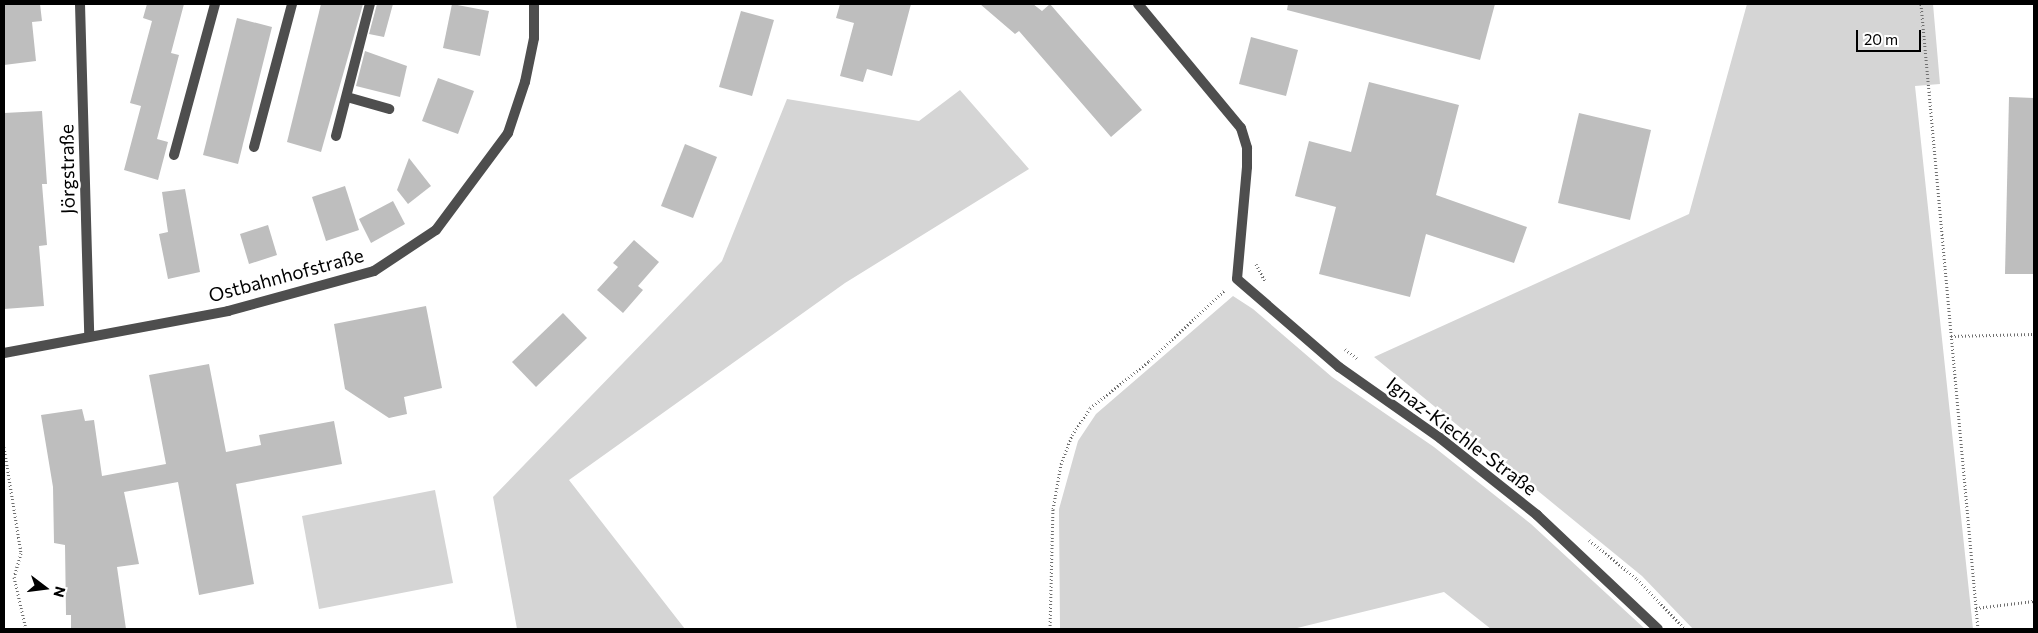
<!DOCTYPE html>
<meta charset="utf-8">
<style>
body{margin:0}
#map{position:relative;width:2038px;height:633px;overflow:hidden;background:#fff;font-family:Commissioner,sans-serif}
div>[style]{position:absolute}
.green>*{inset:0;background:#d5d5d5}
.building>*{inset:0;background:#bebebe}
.path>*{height:3px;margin-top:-1.5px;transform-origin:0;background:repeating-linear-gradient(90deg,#707070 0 1px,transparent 0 3.5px)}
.lane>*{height:10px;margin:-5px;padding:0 5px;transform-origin:5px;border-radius:5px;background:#4e4e4e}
.street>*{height:10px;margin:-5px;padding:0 5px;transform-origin:5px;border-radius:5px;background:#4e4e4e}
span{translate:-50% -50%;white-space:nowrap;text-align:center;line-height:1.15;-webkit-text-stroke:5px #fff;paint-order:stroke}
.street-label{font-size:19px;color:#000}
.frame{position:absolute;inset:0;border:5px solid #000;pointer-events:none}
.north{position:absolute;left:20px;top:563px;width:50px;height:50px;-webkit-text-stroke:4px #fff;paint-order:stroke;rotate:105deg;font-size:14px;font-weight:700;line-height:20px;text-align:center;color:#000}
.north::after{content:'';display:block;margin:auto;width:18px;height:22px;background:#000;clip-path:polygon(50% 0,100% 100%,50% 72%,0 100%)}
.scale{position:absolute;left:1856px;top:30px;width:65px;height:22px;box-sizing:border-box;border:2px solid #000;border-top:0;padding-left:6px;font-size:15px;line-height:18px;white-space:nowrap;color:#000;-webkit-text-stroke:4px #fff;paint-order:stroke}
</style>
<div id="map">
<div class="green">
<div style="clip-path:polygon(1747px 4px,1933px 4px,1940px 84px,1915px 86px,1973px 629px,1693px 629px,1642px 576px,1374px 357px,1689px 214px)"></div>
<div style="clip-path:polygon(960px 90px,1029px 169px,845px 283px,569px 480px,685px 629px,517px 629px,493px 497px,722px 261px,787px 99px,919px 121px)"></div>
<div style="clip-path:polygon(1233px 296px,1253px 309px,1332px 377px,1434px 447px,1531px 524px,1645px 629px,1491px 629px,1444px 592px,1293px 629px,1060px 629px,1059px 509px,1078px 441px,1096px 414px)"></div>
<div style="clip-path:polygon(435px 490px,453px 583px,319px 609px,302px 516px)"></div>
</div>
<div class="building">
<div style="clip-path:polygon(4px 4px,40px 4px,42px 21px,32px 22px,36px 61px,4px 65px)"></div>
<div style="clip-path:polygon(147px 4px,184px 4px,171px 53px,179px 55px,157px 139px,168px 142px,158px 180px,124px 170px,141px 106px,130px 103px,152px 21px,143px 18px)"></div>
<div style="clip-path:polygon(321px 4px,363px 4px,321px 152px,287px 142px)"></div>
<div style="clip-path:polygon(377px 4px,393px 4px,384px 37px,369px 34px)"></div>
<div style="clip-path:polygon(452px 4px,489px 11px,480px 56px,443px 48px)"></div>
<div style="clip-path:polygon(840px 4px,911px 4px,892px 76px,867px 69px,863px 82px,840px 76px,854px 23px,836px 18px)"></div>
<div style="clip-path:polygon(980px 4px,1033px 4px,1042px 11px,1050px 4px,1142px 110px,1111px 137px,1019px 31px,1015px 34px)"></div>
<div style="clip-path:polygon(1288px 4px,1495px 4px,1480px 60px,1287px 10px)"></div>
<div style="clip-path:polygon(741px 11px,774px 20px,752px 96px,719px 87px)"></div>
<div style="clip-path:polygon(237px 18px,272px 27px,238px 164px,203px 155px)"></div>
<div style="clip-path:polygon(1251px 37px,1298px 50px,1286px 96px,1239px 84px)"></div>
<div style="clip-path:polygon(365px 51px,407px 66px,400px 97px,356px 86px)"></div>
<div style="clip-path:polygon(438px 78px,474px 91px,458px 134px,422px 121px)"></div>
<div style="clip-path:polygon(1369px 82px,1459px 105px,1436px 195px,1527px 227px,1514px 263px,1426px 234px,1410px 297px,1319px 274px,1336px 207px,1295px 196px,1309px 141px,1351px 152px)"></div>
<div style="clip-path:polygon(2009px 97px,2034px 98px,2034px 274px,2005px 274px)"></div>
<div style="clip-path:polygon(42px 111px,47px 184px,42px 184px,47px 245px,39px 246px,44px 306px,4px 309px,4px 113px)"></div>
<div style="clip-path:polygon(1579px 113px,1651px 130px,1630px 220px,1558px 203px)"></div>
<div style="clip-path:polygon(685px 144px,717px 157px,693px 218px,661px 206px)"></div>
<div style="clip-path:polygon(409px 158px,431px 186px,408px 204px,397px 190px)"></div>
<div style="clip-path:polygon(345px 186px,359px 230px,326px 241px,312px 197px)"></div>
<div style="clip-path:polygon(185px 189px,200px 272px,168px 279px,159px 234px,168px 232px,162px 192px)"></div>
<div style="clip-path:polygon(393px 201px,405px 224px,371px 243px,359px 219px)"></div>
<div style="clip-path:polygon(268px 225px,277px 255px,249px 264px,240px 234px)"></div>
<div style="clip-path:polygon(634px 240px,659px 262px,638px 286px,643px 290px,623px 313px,597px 290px,618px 267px,613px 263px)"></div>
<div style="clip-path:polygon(426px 306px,442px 388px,404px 397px,407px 414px,389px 418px,345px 389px,334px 324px)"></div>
<div style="clip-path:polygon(563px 313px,587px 338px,536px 387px,512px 362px)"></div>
<div style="clip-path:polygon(209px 364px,226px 452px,261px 445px,259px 435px,334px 421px,342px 464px,236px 484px,254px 584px,199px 595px,178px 482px,124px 492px,139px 564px,117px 567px,126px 629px,71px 629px,71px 615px,66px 615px,65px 545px,54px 543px,53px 487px,41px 415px,82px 409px,85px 421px,94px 420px,102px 476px,166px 464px,149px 375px)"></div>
</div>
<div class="path">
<div style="left:1921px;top:4px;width:628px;rotate:84.79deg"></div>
<div style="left:1256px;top:264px;width:19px;rotate:62deg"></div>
<div style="left:1951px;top:336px;width:83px;rotate:-1.4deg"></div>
<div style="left:1345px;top:349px;width:16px;rotate:38deg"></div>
<div style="left:4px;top:447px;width:107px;rotate:80.9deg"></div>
<div style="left:21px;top:553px;width:25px;rotate:106deg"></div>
<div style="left:14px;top:577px;width:53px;rotate:77deg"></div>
<div style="left:1589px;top:540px;width:62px;rotate:39.1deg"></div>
<div style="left:1637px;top:579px;width:69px;rotate:46.2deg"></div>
<div style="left:1976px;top:608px;width:58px;rotate:-6.9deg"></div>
<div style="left:1050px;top:629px;width:120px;rotate:-88.6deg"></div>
<div style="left:1053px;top:509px;width:46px;rotate:-79.9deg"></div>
<div style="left:1061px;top:464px;width:31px;rotate:-69deg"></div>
<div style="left:1072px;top:435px;width:32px;rotate:-56deg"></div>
<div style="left:1090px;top:408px;width:75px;rotate:-38.5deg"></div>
<div style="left:1149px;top:361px;width:104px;rotate:-43.1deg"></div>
</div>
<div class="lane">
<div style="left:347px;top:97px;width:44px;rotate:15.9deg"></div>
<div style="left:336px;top:136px;width:136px;rotate:-75.6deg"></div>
<div style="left:254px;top:147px;width:148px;rotate:-75.1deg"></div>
<div style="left:174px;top:155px;width:156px;rotate:-74.8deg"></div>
</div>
<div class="street">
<div style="left:80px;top:4px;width:330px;rotate:88.4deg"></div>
<div style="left:1138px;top:4px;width:161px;rotate:50.3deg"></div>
<div style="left:1241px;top:128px;width:21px;rotate:73deg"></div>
<div style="left:1247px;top:148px;width:19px;rotate:90deg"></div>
<div style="left:1247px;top:167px;width:112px;rotate:95.1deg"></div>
<div style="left:1237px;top:279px;width:135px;rotate:40.8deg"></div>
<div style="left:1339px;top:367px;width:123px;rotate:35.1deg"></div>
<div style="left:1440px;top:438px;width:124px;rotate:38.4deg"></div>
<div style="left:1537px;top:515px;width:166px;rotate:43.3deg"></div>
<div style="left:4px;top:353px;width:228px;rotate:-10.6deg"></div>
<div style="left:228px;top:311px;width:151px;rotate:-15.3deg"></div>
<div style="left:374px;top:271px;width:74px;rotate:-33.5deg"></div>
<div style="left:436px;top:230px;width:121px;rotate:-53.4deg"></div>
<div style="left:508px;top:133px;width:54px;rotate:-71.6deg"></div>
<div style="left:525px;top:82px;width:45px;rotate:-78.4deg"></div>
<div style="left:534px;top:38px;width:34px;rotate:-90deg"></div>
</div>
<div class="street-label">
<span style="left:67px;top:169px;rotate:-91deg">Jörgstraße</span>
<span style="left:286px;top:275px;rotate:-15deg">Ostbahnhofstraße</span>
<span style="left:1462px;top:436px;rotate:37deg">Ignaz-Kiechle-Straße</span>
</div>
<div class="frame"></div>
<div class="north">N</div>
<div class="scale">20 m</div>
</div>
